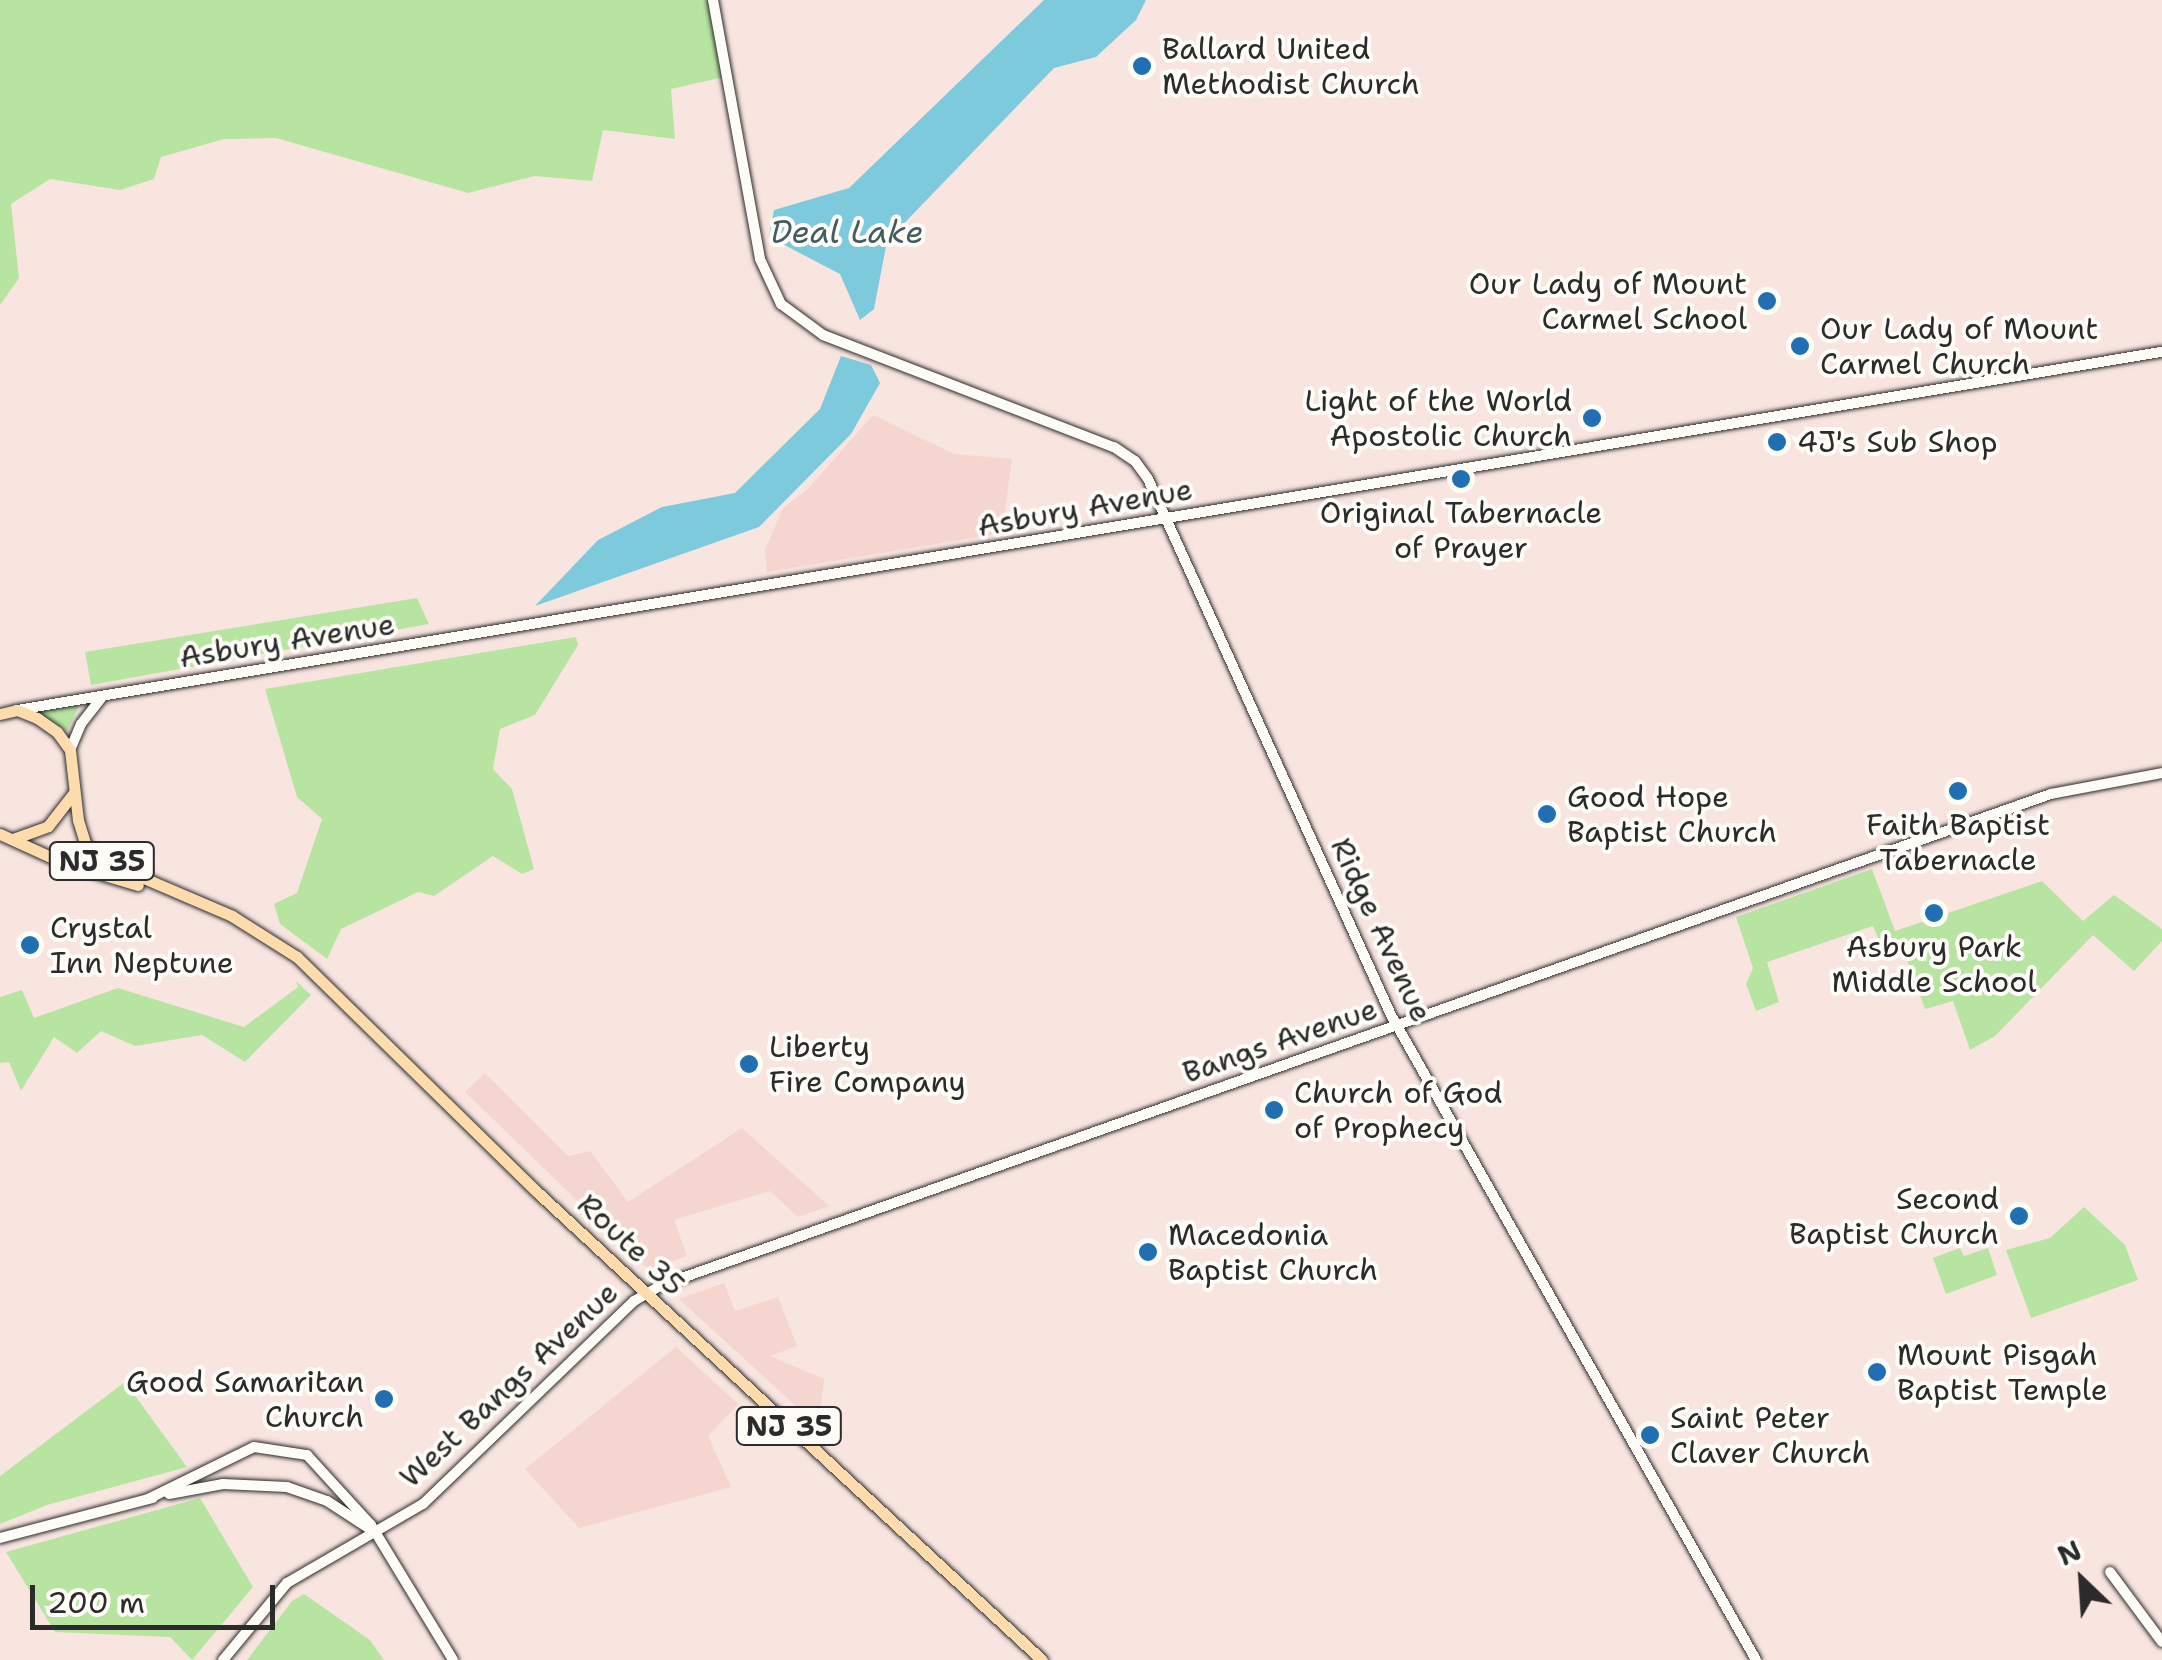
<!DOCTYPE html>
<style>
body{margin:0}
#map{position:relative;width:2162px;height:1660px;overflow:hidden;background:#f8e5e0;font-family:"Shantell Sans",sans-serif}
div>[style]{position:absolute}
.built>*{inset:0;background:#f4d5d0}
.green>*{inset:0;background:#b8e4a1}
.water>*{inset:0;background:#7ecadd}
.roads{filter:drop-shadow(0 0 2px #2b2b2b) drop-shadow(0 0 2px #2b2b2b)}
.secondary>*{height:10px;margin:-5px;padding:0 5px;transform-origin:5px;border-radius:5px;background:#fdfcf7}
.primary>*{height:11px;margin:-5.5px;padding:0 5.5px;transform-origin:5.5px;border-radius:5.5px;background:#fcdcac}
.dots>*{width:28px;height:28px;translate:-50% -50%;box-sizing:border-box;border:5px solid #fdfcf7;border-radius:50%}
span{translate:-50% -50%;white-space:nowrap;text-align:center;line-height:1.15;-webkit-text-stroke:8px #fdfcf7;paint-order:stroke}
.shield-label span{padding:2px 8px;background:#fdfcf7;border:2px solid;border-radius:8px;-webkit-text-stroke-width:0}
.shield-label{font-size:28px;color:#2b2b2b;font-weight:700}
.poi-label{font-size:30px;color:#2b2b2b}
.left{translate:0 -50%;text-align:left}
.right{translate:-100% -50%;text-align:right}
.street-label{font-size:30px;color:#2b2b2b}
.water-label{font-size:32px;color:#445b60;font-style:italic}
.north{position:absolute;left:2032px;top:1530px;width:100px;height:100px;-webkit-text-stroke:8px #fdfcf7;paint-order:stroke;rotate:335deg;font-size:28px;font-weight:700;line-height:40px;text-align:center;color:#2b2b2b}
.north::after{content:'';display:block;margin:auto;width:35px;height:45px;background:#2b2b2b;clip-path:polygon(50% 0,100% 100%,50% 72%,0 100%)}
.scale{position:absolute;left:30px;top:1585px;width:245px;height:45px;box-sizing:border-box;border:5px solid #2b2b2b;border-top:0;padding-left:12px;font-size:30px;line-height:35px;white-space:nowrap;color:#2b2b2b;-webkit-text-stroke:8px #fdfcf7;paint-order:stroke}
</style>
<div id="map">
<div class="built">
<div style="clip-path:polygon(873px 415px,954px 454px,1012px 459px,1002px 533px,767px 572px,765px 550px,783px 508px,807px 490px)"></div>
<div style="clip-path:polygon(485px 1073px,568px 1156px,590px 1151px,628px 1202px,742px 1128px,829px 1206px,798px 1217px,770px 1191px,674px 1220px,687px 1256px,649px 1270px,465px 1092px)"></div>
<div style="clip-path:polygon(724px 1283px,735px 1311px,778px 1297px,797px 1346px,770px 1356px,824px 1379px,820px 1412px,810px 1419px,679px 1299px)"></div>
<div style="clip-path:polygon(676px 1347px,738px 1404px,708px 1436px,731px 1487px,579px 1528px,525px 1469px)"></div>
</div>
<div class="green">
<div style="clip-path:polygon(0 0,714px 0,728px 76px,671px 89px,675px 139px,603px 130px,592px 181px,535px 176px,468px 193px,276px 138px,224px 139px,161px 157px,154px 179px,120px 190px,50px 179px,11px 204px,19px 278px,0 305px)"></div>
<div style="clip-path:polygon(417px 598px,429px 624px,91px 685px,85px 652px)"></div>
<div style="clip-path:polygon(576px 637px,578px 645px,535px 715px,500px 729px,493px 769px,512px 789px,534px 869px,522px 874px,493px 856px,434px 896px,418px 892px,341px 929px,327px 959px,280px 924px,274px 904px,297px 893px,322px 819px,297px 797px,265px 689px)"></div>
<div style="clip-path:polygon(80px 704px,67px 731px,33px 710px)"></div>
<div style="clip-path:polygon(1872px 869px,1895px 931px,2042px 881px,2083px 921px,2114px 895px,2162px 929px,2162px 941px,2134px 971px,2093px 935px,1995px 1036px,1970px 1050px,1953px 1001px,1925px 1009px,1901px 944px,1883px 950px,1873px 926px,1767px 962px,1779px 1002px,1756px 1011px,1746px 984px,1753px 968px,1736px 917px)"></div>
<div style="clip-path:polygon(296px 981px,311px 995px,245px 1062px,202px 1035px,135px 1046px,101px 1031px,77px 1053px,54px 1037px,21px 1091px,9px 1062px,0 1063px,0 997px,22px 990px,34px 1018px,118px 988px,244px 1027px,298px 987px)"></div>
<div style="clip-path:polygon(2084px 1207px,2125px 1245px,2138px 1280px,2031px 1318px,2006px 1250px,2050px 1238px)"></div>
<div style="clip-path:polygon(1960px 1248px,1964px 1256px,1988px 1248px,1997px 1275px,1946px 1294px,1933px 1258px)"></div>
<div style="clip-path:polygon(125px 1382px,187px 1467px,47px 1505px,0 1524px,0 1476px)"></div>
<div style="clip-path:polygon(200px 1498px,253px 1587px,192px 1660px,170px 1637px,55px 1632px,6px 1552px)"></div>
<div style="clip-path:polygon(304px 1594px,370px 1640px,384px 1660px,247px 1660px,292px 1601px)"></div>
</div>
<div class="water">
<div style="clip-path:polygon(1044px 0,1146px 0,1136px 20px,1096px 57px,1054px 68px,887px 241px,874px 309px,860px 320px,840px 274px,769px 237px,774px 210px,849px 188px)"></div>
<div style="clip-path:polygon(841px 356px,871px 365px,880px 383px,851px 434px,759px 527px,535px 606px,598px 540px,662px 507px,735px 493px,820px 409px)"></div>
</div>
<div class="roads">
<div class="secondary">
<div style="left:713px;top:0;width:263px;rotate:79.7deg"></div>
<div style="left:760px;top:259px;width:50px;rotate:65deg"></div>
<div style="left:781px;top:304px;width:52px;rotate:36.4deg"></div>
<div style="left:823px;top:335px;width:312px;rotate:21.1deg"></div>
<div style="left:1114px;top:447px;width:25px;rotate:34deg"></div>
<div style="left:1135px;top:461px;width:22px;rotate:54deg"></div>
<div style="left:1148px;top:479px;width:589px;rotate:65.61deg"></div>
<div style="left:1391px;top:1015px;width:741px;rotate:60.49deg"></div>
<div style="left:17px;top:710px;width:2175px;rotate:-9.48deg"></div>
<div style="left:70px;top:750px;width:28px;rotate:-67deg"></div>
<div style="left:81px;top:724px;width:33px;rotate:-52deg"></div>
<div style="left:169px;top:1494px;width:55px;rotate:-10.5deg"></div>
<div style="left:223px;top:1484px;width:64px;rotate:2.7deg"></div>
<div style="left:287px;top:1487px;width:42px;rotate:19.3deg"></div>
<div style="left:327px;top:1501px;width:51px;rotate:33.1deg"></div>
<div style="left:148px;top:1499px;width:118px;rotate:-26.1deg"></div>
<div style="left:254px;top:1447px;width:54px;rotate:8.6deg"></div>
<div style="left:307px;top:1455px;width:95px;rotate:47.6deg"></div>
<div style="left:371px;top:1525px;width:158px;rotate:58.7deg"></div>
<div style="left:0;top:1538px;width:158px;rotate:-14.7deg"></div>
<div style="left:2110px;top:1572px;width:87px;rotate:53.4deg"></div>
<div style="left:223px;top:1660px;width:100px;rotate:-50.3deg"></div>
<div style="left:287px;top:1583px;width:157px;rotate:-30.2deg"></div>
<div style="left:423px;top:1504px;width:293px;rotate:-43.9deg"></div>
<div style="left:634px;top:1301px;width:32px;rotate:-30deg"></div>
<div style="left:662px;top:1285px;width:1473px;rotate:-19.47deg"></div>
<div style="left:2051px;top:794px;width:113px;rotate:-10.7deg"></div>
</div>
<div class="primary">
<div style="left:0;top:714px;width:17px;rotate:-13deg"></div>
<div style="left:17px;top:710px;width:22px;rotate:22deg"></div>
<div style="left:37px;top:718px;width:24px;rotate:35deg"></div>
<div style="left:57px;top:732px;width:22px;rotate:54deg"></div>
<div style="left:70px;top:750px;width:70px;rotate:83.5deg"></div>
<div style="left:78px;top:820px;width:24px;rotate:73deg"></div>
<div style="left:85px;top:843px;width:19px;rotate:51deg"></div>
<div style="left:97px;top:858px;width:147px;rotate:23.2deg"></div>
<div style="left:232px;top:916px;width:77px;rotate:32.2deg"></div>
<div style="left:297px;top:957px;width:334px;rotate:44.4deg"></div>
<div style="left:536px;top:1191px;width:690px;rotate:42.83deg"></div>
<div style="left:0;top:834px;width:70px;rotate:24.4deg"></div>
<div style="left:64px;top:863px;width:77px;rotate:16.6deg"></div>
<div style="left:13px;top:839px;width:37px;rotate:-20deg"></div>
<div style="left:48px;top:826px;width:41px;rotate:-52deg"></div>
</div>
</div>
<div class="dots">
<div style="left:1142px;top:66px;background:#1f6fb2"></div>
<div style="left:1767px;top:301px;background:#1f6fb2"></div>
<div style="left:1800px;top:346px;background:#1f6fb2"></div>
<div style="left:1592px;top:418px;background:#1f6fb2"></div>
<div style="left:1777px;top:442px;background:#1f6fb2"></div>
<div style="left:1461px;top:479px;background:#1f6fb2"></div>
<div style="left:1958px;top:791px;background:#1f6fb2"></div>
<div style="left:1547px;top:814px;background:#1f6fb2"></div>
<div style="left:1934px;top:913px;background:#1f6fb2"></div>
<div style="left:30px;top:945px;background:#1f6fb2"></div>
<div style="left:749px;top:1064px;background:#1f6fb2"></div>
<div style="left:1274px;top:1110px;background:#1f6fb2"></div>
<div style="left:2019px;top:1216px;background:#1f6fb2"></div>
<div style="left:1148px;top:1252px;background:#1f6fb2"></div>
<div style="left:1877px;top:1372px;background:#1f6fb2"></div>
<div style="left:384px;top:1399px;background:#1f6fb2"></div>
<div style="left:1650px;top:1435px;background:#1f6fb2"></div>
</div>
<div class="shield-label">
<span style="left:102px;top:861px">NJ 35</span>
<span style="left:789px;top:1426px">NJ 35</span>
</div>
<div class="poi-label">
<span class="left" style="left:1162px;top:66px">Ballard United<br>Methodist Church</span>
<span class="right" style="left:1747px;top:301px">Our Lady of Mount<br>Carmel School</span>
<span class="left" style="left:1820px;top:346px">Our Lady of Mount<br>Carmel Church</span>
<span class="right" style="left:1572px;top:418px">Light of the World<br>Apostolic Church</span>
<span class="left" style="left:1797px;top:442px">4J's Sub Shop</span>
<span style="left:1461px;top:530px">Original Tabernacle<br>of Prayer</span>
<span class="left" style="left:1567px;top:814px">Good Hope<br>Baptist Church</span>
<span style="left:1958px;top:842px">Faith Baptist<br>Tabernacle</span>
<span class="left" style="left:50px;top:945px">Crystal<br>Inn Neptune</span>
<span style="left:1934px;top:964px">Asbury Park<br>Middle School</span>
<span class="left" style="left:769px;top:1064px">Liberty<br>Fire Company</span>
<span class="left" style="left:1294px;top:1110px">Church of God<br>of Prophecy</span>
<span class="right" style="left:1999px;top:1216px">Second<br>Baptist Church</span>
<span class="left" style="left:1168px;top:1252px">Macedonia<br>Baptist Church</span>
<span class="left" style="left:1897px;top:1372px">Mount Pisgah<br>Baptist Temple</span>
<span class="right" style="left:364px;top:1399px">Good Samaritan<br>Church</span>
<span class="left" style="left:1670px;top:1435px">Saint Peter<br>Claver Church</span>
</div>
<div class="street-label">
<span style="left:1085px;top:508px;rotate:-10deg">Asbury Avenue</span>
<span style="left:287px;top:641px;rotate:-9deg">Asbury Avenue</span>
<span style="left:1381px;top:930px;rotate:65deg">Ridge Avenue</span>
<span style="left:1280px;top:1041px;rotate:-19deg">Bangs Avenue</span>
<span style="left:631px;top:1245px;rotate:43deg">Route 35</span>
<span style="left:509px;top:1385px;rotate:-43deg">West Bangs Avenue</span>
</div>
<div class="water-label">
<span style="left:847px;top:232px">Deal Lake</span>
</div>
<div class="north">N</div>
<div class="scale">200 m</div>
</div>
